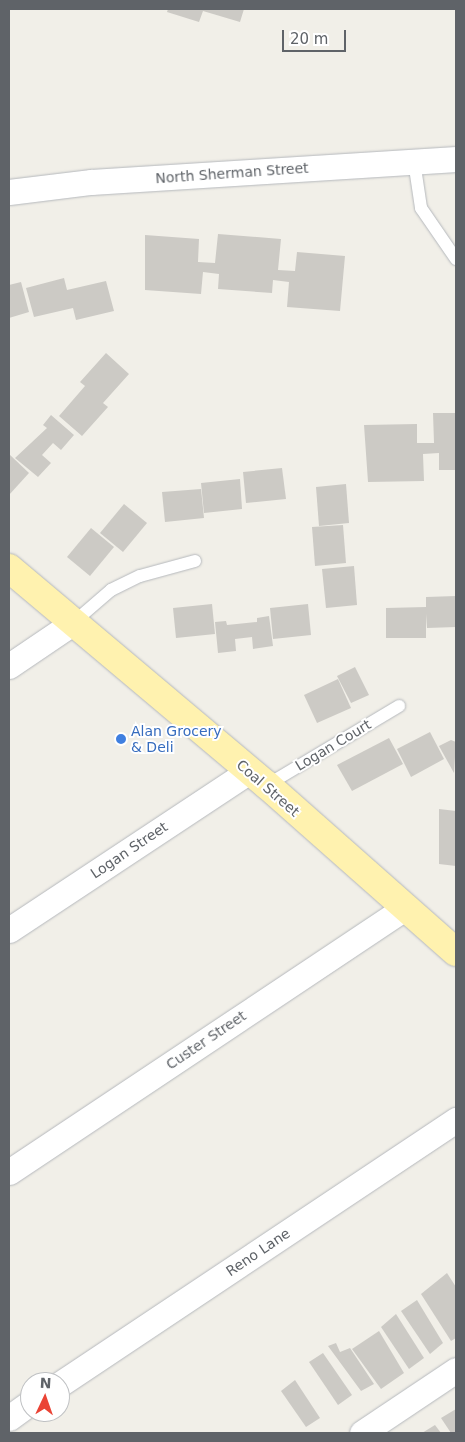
<!DOCTYPE html>
<style>
body{margin:0}
#map{position:relative;width:465px;height:1442px;overflow:hidden;background:#f1efe8;font-family:"DejaVu Sans",sans-serif}
div>[style]{position:absolute}
.building>*{inset:0;background:#cccac5}
.roads{filter:drop-shadow(0 0 1px #b5b8bc) drop-shadow(0 0 1px #b5b8bc)}
.lane>*{height:12px;margin:-6px;padding:0 6px;transform-origin:6px;border-radius:6px;background:#fff}
.street>*{height:25px;margin:-12.5px;padding:0 12.5px;transform-origin:12.5px;border-radius:12.5px;background:#fff}
.primary>*{height:28px;margin:-14px;padding:0 14px;transform-origin:14px;border-radius:14px;background:#fff2af}
.dots>*{width:14px;height:14px;translate:-50% -50%;box-sizing:border-box;border:2px solid #fff;border-radius:50%}
span{translate:-50% -50%;white-space:nowrap;text-align:center;line-height:1.15;-webkit-text-stroke:4px #fff;paint-order:stroke}
.street-label{font-size:14px;color:#5f6368}
.shop-label{font-size:14px;color:#366cbe}
.left{translate:0 -50%;text-align:left}
.frame{position:absolute;inset:0;border:10px solid #5f6368;pointer-events:none}
.north{position:absolute;left:20px;top:1372px;width:50px;height:50px;box-sizing:border-box;background:#fff;border:1px solid #bfc1c3;border-radius:50%;rotate:3deg;font-size:14px;font-weight:700;line-height:20px;text-align:center;color:#5f6368}
.north::after{content:'';display:block;margin:auto;width:18px;height:22px;background:#ea4335;clip-path:polygon(50% 0,100% 100%,50% 72%,0 100%)}
.scale{position:absolute;left:282px;top:30px;width:64px;height:22px;box-sizing:border-box;border:2px solid #5f6368;border-top:0;padding-left:6px;font-size:15px;line-height:18px;white-space:nowrap;color:#5f6368;-webkit-text-stroke:4px #fff;paint-order:stroke}
</style>
<div id="map">
<div class="building">
<div style="clip-path:polygon(168px 9px,244px 9px,240px 22px,203px 11px,199px 22px,167px 12px)"></div>
<div style="clip-path:polygon(218px 234px,281px 239px,278px 270px,295px 271px,297px 252px,345px 256px,340px 311px,287px 307px,289px 282px,273px 280px,272px 293px,218px 289px,219px 274px,203px 272px,201px 294px,145px 290px,145px 235px,199px 239px,198px 262px,215px 263px)"></div>
<div style="clip-path:polygon(64px 278px,67px 290px,106px 281px,114px 311px,76px 320px,73px 308px,34px 317px,26px 288px)"></div>
<div style="clip-path:polygon(21px 282px,29px 312px,9px 318px,9px 285px)"></div>
<div style="clip-path:polygon(106px 353px,129px 374px,103px 403px,108px 407px,82px 436px,59px 416px,85px 386px,80px 382px)"></div>
<div style="clip-path:polygon(433px 413px,456px 413px,456px 470px,439px 470px,439px 453px,423px 454px,424px 481px,368px 482px,364px 425px,417px 424px,417px 443px,434px 443px)"></div>
<div style="clip-path:polygon(51px 415px,74px 435px,61px 450px,53px 443px,42px 455px,51px 463px,38px 477px,15px 458px,47px 428px,43px 425px)"></div>
<div style="clip-path:polygon(9px 454px,29px 473px,9px 495px)"></div>
<div style="clip-path:polygon(282px 468px,286px 499px,246px 503px,243px 472px)"></div>
<div style="clip-path:polygon(240px 479px,242px 509px,204px 513px,201px 483px)"></div>
<div style="clip-path:polygon(346px 484px,349px 523px,319px 526px,316px 487px)"></div>
<div style="clip-path:polygon(201px 489px,204px 518px,165px 522px,162px 492px)"></div>
<div style="clip-path:polygon(124px 504px,147px 523px,123px 552px,100px 533px)"></div>
<div style="clip-path:polygon(343px 525px,346px 563px,315px 566px,312px 527px)"></div>
<div style="clip-path:polygon(91px 528px,114px 547px,90px 576px,67px 557px)"></div>
<div style="clip-path:polygon(354px 566px,357px 605px,326px 608px,322px 569px)"></div>
<div style="clip-path:polygon(456px 596px,456px 627px,427px 628px,426px 614px,426px 638px,386px 638px,386px 608px,426px 607px,426px 597px)"></div>
<div style="clip-path:polygon(212px 604px,215px 634px,176px 638px,173px 608px)"></div>
<div style="clip-path:polygon(308px 604px,311px 635px,273px 639px,270px 608px)"></div>
<div style="clip-path:polygon(269px 616px,273px 646px,253px 649px,252px 637px,235px 639px,236px 651px,218px 653px,215px 622px,226px 621px,227px 625px,257px 622px,257px 618px)"></div>
<div style="clip-path:polygon(355px 667px,369px 695px,351px 703px,337px 676px)"></div>
<div style="clip-path:polygon(338px 679px,351px 708px,317px 723px,304px 695px)"></div>
<div style="clip-path:polygon(430px 732px,444px 759px,411px 777px,397px 749px)"></div>
<div style="clip-path:polygon(389px 738px,403px 764px,352px 791px,337px 765px)"></div>
<div style="clip-path:polygon(451px 740px,456px 742px,454px 773px,439px 746px)"></div>
<div style="clip-path:polygon(439px 809px,456px 811px,456px 866px,439px 864px)"></div>
<div style="clip-path:polygon(447px 1273px,456px 1287px,456px 1338px,451px 1341px,421px 1294px)"></div>
<div style="clip-path:polygon(417px 1300px,443px 1343px,430px 1354px,401px 1311px)"></div>
<div style="clip-path:polygon(396px 1314px,424px 1358px,409px 1369px,381px 1327px)"></div>
<div style="clip-path:polygon(379px 1331px,404px 1373px,381px 1389px,352px 1349px)"></div>
<div style="clip-path:polygon(336px 1343px,340px 1352px,350px 1348px,374px 1384px,361px 1391px,328px 1346px)"></div>
<div style="clip-path:polygon(323px 1353px,352px 1395px,338px 1405px,309px 1362px)"></div>
<div style="clip-path:polygon(295px 1380px,320px 1418px,306px 1427px,281px 1391px)"></div>
<div style="clip-path:polygon(456px 1409px,456px 1433px,451px 1433px,441px 1418px)"></div>
<div style="clip-path:polygon(435px 1425px,441px 1433px,422px 1433px)"></div>
</div>
<div class="roads">
<div class="lane">
<div style="left:414px;top:161px;width:48px;rotate:81.5deg"></div>
<div style="left:421px;top:208px;width:62px;rotate:55.5deg"></div>
<div style="left:74px;top:622px;width:49px;rotate:-40.9deg"></div>
<div style="left:111px;top:590px;width:32px;rotate:-26deg"></div>
<div style="left:140px;top:576px;width:57px;rotate:-15.3deg"></div>
<div style="left:267px;top:785px;width:154px;rotate:-30.9deg"></div>
</div>
<div class="street">
<div style="left:9px;top:192px;width:83px;rotate:-7deg"></div>
<div style="left:91px;top:182px;width:366px;rotate:-3.6deg"></div>
<div style="left:9px;top:666px;width:78px;rotate:-34.1deg"></div>
<div style="left:9px;top:930px;width:288px;rotate:-33.5deg"></div>
<div style="left:9px;top:1172px;width:475px;rotate:-33.7deg"></div>
<div style="left:60px;top:1384px;width:476px;rotate:-33.7deg"></div>
<div style="left:9px;top:1418px;width:26px;rotate:-36deg"></div>
<div style="left:362px;top:1433px;width:113px;rotate:-33.8deg"></div>
</div>
<div class="primary">
<div style="left:9px;top:568px;width:337px;rotate:40.1deg"></div>
<div style="left:267px;top:785px;width:252px;rotate:41.5deg"></div>
</div>
</div>
<div class="dots">
<div style="left:121px;top:739px;background:#3f7fe0"></div>
</div>
<div class="street-label">
<span style="left:232px;top:173px;rotate:-4deg">North Sherman Street</span>
<span style="left:333px;top:745px;rotate:-31deg">Logan Court</span>
<span style="left:268px;top:788px;rotate:41deg">Coal Street</span>
<span style="left:129px;top:850px;rotate:-34deg">Logan Street</span>
<span style="left:206px;top:1040px;rotate:-34deg">Custer Street</span>
<span style="left:258px;top:1252px;rotate:-34deg">Reno Lane</span>
</div>
<div class="shop-label">
<span class="left" style="left:131px;top:739px">Alan Grocery<br>&amp; Deli</span>
</div>
<div class="frame"></div>
<div class="north">N</div>
<div class="scale">20 m</div>
</div>
